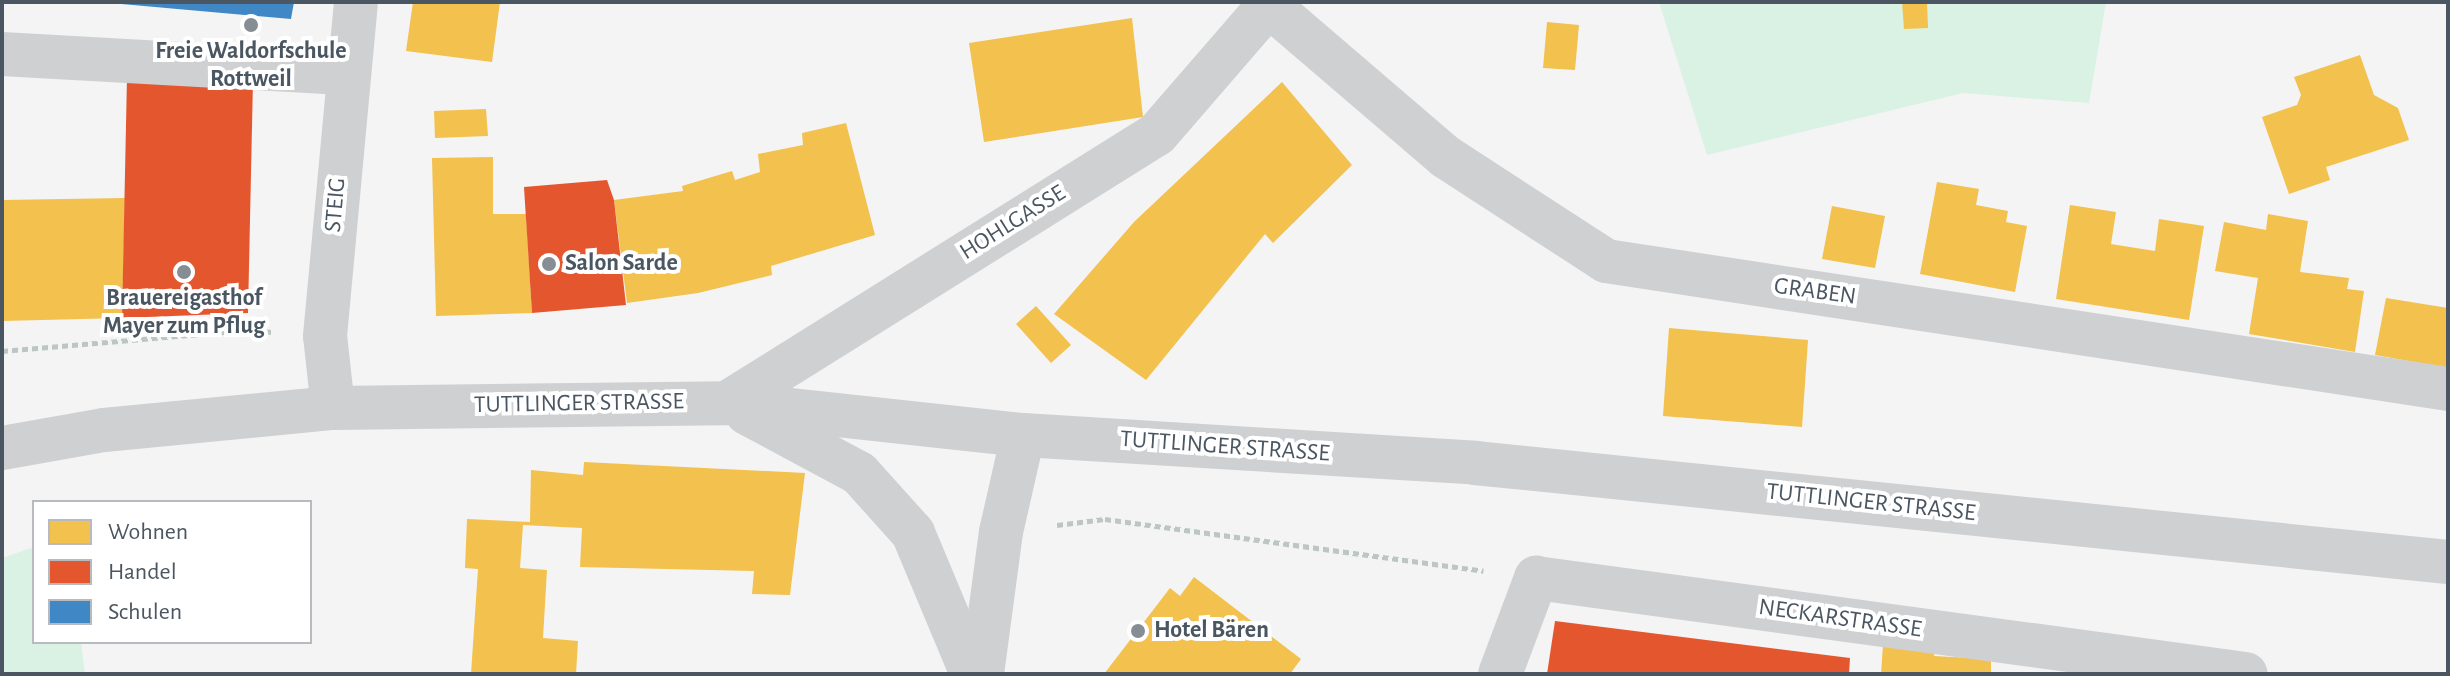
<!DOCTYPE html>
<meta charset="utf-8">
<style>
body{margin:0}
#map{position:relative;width:2450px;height:676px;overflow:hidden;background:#f4f4f4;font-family:"Alegreya Sans",sans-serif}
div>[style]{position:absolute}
.green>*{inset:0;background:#d9f2e3}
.homes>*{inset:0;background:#f2c14e}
.shops>*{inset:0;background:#e4572e}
.schools>*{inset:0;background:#3f88c5}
.path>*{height:5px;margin-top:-2.5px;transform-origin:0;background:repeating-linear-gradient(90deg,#bcc7c4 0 6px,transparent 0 10px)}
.minor>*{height:44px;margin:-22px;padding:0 22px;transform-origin:22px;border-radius:22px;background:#ced0d2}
.dots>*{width:22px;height:22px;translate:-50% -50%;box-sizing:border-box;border:4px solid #fff;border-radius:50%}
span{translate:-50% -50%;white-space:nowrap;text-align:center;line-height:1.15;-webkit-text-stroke:8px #fff;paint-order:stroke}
.poi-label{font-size:24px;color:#4a5661;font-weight:700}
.left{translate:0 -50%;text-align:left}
.street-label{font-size:24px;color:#4a5661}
.frame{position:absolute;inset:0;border:4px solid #4a5661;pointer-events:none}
.legend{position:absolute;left:32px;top:500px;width:280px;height:144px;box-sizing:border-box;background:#fff;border:2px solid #b7bbc0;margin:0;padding:10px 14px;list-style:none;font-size:24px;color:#4a5661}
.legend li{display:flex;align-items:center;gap:16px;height:40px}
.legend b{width:40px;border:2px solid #b7bbc0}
</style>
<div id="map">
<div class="green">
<div style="clip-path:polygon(1659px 2px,2106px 2px,2089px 103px,1963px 93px,1707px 155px)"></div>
<div style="clip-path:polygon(34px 547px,34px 642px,81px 642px,85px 674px,2px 674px,2px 558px)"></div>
</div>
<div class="homes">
<div style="clip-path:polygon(413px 2px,500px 2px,492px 62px,406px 51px)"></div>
<div style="clip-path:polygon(1902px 2px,1927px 2px,1928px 28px,1904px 29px)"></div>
<div style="clip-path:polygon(1132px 18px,1143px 117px,984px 142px,969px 43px)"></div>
<div style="clip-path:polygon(1547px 22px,1579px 25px,1575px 70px,1543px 68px)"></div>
<div style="clip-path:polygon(2360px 55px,2374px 95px,2398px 108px,2409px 140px,2326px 167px,2330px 180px,2289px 194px,2262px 117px,2297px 105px,2301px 95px,2294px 77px)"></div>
<div style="clip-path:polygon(1282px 82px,1352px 165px,1273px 243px,1265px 234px,1146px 380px,1054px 314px,1134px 222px)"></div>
<div style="clip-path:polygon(486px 109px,488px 136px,435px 138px,434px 111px)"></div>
<div style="clip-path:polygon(846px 123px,875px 235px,771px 266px,772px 275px,698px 293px,627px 303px,614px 200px,683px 191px,682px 186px,732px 171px,735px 180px,760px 172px,758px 154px,803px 145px,802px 133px)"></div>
<div style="clip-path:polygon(493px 157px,493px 214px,526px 214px,532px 313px,436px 316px,432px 158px)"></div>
<div style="clip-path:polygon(1937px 182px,1979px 189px,1976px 205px,2008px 211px,2006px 222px,2027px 226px,2015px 292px,1920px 274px)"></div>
<div style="clip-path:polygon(125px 198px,122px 318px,2px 321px,2px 200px)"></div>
<div style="clip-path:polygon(2070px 205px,2116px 212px,2111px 244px,2155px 251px,2159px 219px,2204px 226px,2189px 320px,2056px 299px)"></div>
<div style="clip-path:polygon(1832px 206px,1885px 216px,1875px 268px,1822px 259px)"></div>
<div style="clip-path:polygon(2268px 214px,2308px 221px,2300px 272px,2349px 278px,2347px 289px,2364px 291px,2355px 352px,2249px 334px,2258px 278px,2215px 271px,2224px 222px,2266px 230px)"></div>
<div style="clip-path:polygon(2386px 298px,2448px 308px,2448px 368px,2375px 355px)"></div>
<div style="clip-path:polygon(1036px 306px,1071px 345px,1051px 363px,1016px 324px)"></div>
<div style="clip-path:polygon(1669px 328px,1808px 340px,1802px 427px,1663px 416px)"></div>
<div style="clip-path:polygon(584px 462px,805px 473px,790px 595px,752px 594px,754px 571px,580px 567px,582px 528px,523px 525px,520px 568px,547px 570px,543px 638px,578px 641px,576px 674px,471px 674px,478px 569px,465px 568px,467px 519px,530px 522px,531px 470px,583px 475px)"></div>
<div style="clip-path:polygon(1194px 577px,1301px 659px,1290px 674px,1104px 674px,1170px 588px,1180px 596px)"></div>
<div style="clip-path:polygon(1883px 645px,1935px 648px,1934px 656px,1991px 659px,1991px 674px,1881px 674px)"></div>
</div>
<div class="shops">
<div style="clip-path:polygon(127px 77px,253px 80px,248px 313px,122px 318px)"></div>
<div style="clip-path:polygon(607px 180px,614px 200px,626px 305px,532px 313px,524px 187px)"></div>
<div style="clip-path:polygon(1555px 621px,1850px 658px,1849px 674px,1547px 674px)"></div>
</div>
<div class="schools">
<div style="clip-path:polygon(99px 2px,294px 2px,291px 19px)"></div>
</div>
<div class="path">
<div style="left:2px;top:351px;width:244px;rotate:-4.9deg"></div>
<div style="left:245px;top:330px;width:27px;rotate:4deg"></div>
<div style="left:1057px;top:525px;width:48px;rotate:-7.1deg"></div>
<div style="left:1105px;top:519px;width:382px;rotate:7.8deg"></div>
</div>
<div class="minor">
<div style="left:1265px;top:2px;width:238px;rotate:40.6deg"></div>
<div style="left:1446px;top:157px;width:191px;rotate:33deg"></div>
<div style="left:1606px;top:261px;width:852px;rotate:8.64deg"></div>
<div style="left:2px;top:54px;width:346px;rotate:3.2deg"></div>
<div style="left:727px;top:403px;width:507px;rotate:-32.03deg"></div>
<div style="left:1157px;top:134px;width:169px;rotate:-49.1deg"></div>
<div style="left:333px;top:408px;width:72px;rotate:-96.3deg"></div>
<div style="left:325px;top:336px;width:335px;rotate:-84.7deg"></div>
<div style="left:747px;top:413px;width:127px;rotate:28.2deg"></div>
<div style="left:859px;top:473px;width:81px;rotate:48deg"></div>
<div style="left:913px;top:533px;width:153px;rotate:67.3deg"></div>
<div style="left:2px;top:448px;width:104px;rotate:-10deg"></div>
<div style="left:104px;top:430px;width:230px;rotate:-5.5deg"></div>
<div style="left:333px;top:408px;width:394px;rotate:-0.7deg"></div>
<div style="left:727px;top:403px;width:298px;rotate:6.2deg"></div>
<div style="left:1023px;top:435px;width:453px;rotate:3.5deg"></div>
<div style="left:1475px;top:463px;width:978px;rotate:5.81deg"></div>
<div style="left:982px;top:674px;width:143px;rotate:-82.4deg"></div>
<div style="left:1001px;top:532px;width:99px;rotate:-77.2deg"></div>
<div style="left:1500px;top:674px;width:103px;rotate:-69.4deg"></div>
<div style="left:1536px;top:578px;width:716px;rotate:7.7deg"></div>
</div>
<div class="dots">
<div style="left:251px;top:25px;background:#868d94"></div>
<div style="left:549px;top:264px;background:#868d94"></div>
<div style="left:184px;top:272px;background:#868d94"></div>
<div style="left:1138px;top:631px;background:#868d94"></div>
</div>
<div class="poi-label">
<span style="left:251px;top:66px">Freie Waldorfschule<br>Rottweil</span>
<span class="left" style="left:565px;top:264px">Salon Sarde</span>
<span style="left:184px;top:313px">Brauereigasthof<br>Mayer zum Pflug</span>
<span class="left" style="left:1154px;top:631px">Hotel Bären</span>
</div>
<div class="street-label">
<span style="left:336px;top:205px;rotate:-85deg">STEIG</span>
<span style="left:1013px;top:223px;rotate:-32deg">HOHLGASSE</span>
<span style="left:1815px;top:292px;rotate:8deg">GRABEN</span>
<span style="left:579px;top:404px;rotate:-1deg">TUTTLINGER STRASSE</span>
<span style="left:1225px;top:447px;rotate:4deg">TUTTLINGER STRASSE</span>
<span style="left:1871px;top:503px;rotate:6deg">TUTTLINGER STRASSE</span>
<span style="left:1840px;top:619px;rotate:8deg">NECKARSTRASSE</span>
</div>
<div class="frame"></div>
<ul class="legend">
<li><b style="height:22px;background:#f2c14e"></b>Wohnen</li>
<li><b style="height:22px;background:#e4572e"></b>Handel</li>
<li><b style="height:22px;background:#3f88c5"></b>Schulen</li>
</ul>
</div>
